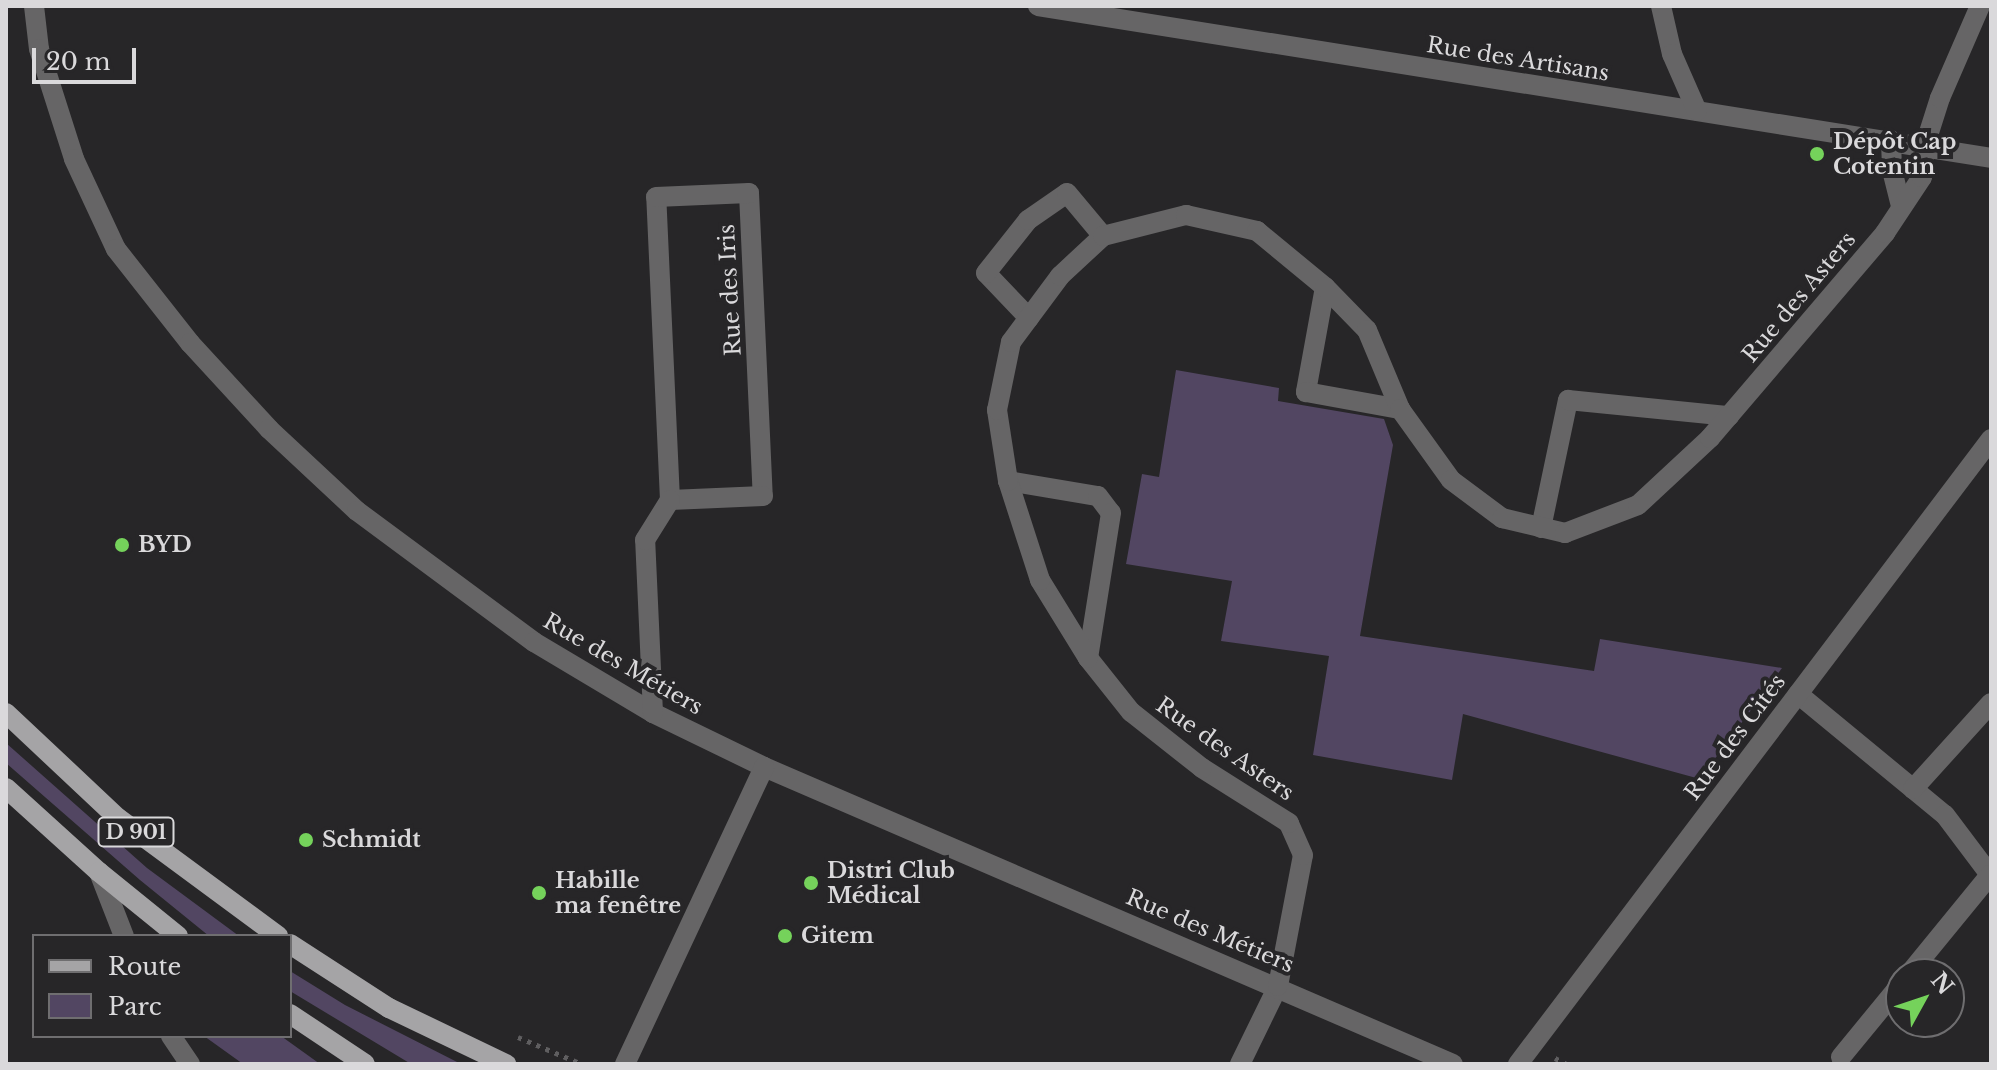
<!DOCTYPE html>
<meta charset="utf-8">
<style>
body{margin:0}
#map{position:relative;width:1997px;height:1070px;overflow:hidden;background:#272628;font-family:"Libre Baskerville",serif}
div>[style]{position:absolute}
.green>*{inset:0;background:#524662}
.path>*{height:5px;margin-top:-2.5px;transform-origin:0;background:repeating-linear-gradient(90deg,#5f5e60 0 4px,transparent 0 10px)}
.service>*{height:20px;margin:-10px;padding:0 10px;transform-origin:10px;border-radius:10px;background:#666566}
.minor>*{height:20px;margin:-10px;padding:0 10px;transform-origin:10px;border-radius:10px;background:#666566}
.primary>*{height:20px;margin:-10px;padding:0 10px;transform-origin:10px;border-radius:10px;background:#a5a4a6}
.dots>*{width:22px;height:22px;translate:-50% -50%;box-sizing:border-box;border:4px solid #272628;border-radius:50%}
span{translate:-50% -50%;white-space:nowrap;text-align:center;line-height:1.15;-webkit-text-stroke:8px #272628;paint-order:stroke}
.shield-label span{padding:2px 6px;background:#272628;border:2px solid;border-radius:6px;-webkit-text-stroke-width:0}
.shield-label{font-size:20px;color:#dad9db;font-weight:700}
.street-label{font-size:22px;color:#dad9db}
.poi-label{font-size:22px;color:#dad9db;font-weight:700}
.left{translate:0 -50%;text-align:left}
.frame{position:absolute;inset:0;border:8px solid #dad9db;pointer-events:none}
.legend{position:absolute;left:32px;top:934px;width:260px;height:104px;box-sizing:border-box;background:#272628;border:2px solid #6f6e70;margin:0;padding:10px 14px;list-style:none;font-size:24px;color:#dad9db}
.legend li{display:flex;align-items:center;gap:16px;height:40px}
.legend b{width:40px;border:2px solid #6f6e70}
.north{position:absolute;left:1885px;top:958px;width:80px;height:80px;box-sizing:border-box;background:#272628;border:2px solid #6f6e70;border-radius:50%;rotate:50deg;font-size:22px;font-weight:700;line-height:32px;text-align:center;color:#dad9db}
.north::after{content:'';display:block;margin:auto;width:28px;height:36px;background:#75d25b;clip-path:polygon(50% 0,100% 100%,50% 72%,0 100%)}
.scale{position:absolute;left:32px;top:48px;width:104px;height:36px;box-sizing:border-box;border:4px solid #dad9db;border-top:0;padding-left:10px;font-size:24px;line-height:28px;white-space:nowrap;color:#dad9db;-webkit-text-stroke:6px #272628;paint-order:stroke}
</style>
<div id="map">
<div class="green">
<div style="clip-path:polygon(1176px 370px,1279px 388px,1278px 401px,1384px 419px,1393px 445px,1360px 636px,1594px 671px,1600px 639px,1782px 668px,1700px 779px,1463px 714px,1452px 780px,1313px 755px,1329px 656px,1221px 641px,1232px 581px,1126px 564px,1142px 474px,1159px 477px)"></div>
<div style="clip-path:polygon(6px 743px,147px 868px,239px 936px,209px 936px,140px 880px,6px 763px)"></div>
<div style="clip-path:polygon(290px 971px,345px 1005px,461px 1064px,411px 1064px,290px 991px)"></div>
<div style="clip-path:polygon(204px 1036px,281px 1036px,320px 1064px,243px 1064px)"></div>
</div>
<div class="path">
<div style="left:518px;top:1037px;width:69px;rotate:22.9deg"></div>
<div style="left:1555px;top:1058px;width:13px;rotate:27deg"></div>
</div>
<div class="service">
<div style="left:1325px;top:287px;width:107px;rotate:100.3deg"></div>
<div style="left:1306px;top:392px;width:96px;rotate:10.3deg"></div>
<div style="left:1029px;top:318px;width:62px;rotate:-133.7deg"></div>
<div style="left:986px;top:273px;width:68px;rotate:-51.6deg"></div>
<div style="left:1028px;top:220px;width:47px;rotate:-34.7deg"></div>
<div style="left:1067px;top:193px;width:56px;rotate:50.1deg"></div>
<div style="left:1008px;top:481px;width:91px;rotate:9.5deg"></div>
<div style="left:1098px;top:496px;width:21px;rotate:53deg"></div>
<div style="left:1111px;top:513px;width:147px;rotate:99deg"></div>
<div style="left:1541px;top:528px;width:131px;rotate:-78.1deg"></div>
<div style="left:1568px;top:400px;width:162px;rotate:5.7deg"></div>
<div style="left:99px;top:872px;width:69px;rotate:68.7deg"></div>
<div style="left:171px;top:1036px;width:34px;rotate:56deg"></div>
<div style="left:1240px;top:1064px;width:87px;rotate:-64deg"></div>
</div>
<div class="minor">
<div style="left:34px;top:6px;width:43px;rotate:83.4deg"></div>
<div style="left:39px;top:49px;width:115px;rotate:72.3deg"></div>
<div style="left:74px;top:159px;width:99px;rotate:65deg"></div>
<div style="left:116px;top:249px;width:120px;rotate:51.8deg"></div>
<div style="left:190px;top:343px;width:117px;rotate:47.4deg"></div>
<div style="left:269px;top:429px;width:120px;rotate:43deg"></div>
<div style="left:357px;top:511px;width:220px;rotate:36.5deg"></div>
<div style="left:534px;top:642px;width:139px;rotate:30.8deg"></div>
<div style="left:653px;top:713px;width:123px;rotate:25.9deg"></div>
<div style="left:764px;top:767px;width:750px;rotate:23.32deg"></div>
<div style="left:1038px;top:6px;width:965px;rotate:9.06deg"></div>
<div style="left:1661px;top:6px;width:49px;rotate:77.1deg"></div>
<div style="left:1672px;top:54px;width:62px;rotate:66.3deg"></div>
<div style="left:1891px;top:140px;width:30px;rotate:88deg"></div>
<div style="left:1892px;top:170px;width:37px;rotate:76deg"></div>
<div style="left:749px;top:193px;width:303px;rotate:87.4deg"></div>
<div style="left:763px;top:496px;width:93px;rotate:177.5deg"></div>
<div style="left:670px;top:500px;width:303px;rotate:-92.6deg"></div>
<div style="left:656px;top:197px;width:93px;rotate:-2.5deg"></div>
<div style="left:1798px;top:694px;width:190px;rotate:39.5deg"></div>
<div style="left:1945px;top:815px;width:76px;rotate:53deg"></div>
<div style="left:653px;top:713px;width:173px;rotate:-92.6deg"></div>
<div style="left:645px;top:540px;width:47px;rotate:-58deg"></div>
<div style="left:1913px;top:789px;width:116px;rotate:-47.8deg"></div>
<div style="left:1909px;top:974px;width:128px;rotate:-50.7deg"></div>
<div style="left:1278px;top:986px;width:133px;rotate:-79.2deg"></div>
<div style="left:1303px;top:855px;width:35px;rotate:-114deg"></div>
<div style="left:1289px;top:823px;width:103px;rotate:-147.7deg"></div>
<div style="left:1202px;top:768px;width:90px;rotate:-141.7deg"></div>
<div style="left:1131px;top:712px;width:69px;rotate:-128.5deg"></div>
<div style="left:1088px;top:658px;width:92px;rotate:-121.6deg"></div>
<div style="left:1040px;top:580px;width:104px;rotate:-107.9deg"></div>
<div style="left:1008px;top:481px;width:72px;rotate:-98.8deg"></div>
<div style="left:997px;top:410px;width:69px;rotate:-78.4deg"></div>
<div style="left:1011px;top:342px;width:82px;rotate:-53.4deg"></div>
<div style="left:1060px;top:276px;width:59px;rotate:-42.9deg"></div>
<div style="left:1103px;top:236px;width:86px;rotate:-14.2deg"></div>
<div style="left:1186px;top:215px;width:73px;rotate:12.7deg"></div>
<div style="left:1257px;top:231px;width:88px;rotate:39.5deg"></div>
<div style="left:1325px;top:287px;width:60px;rotate:45.7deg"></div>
<div style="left:1367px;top:330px;width:86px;rotate:67.3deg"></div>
<div style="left:1400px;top:409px;width:87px;rotate:54.3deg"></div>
<div style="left:1451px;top:480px;width:64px;rotate:36.7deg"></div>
<div style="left:1502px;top:518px;width:65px;rotate:13.4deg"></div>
<div style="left:1565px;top:533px;width:78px;rotate:-21deg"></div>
<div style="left:1638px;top:505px;width:98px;rotate:-42.9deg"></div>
<div style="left:1710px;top:438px;width:270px;rotate:-49.5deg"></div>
<div style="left:1885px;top:233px;width:67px;rotate:-56.5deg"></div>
<div style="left:1922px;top:177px;width:32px;rotate:-85deg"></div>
<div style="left:1925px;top:145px;width:49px;rotate:-72.3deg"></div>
<div style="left:1940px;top:98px;width:100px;rotate:-66.5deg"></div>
<div style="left:1841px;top:1057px;width:94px;rotate:-50.6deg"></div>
<div style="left:625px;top:1064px;width:328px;rotate:-64.9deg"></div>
<div style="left:1518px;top:1064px;width:784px;rotate:-52.88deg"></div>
</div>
<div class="primary">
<div style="left:6px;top:713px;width:154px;rotate:43.2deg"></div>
<div style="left:118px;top:818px;width:199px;rotate:36.4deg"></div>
<div style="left:6px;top:788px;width:125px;rotate:42.1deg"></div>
<div style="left:99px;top:872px;width:102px;rotate:39deg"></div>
<div style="left:290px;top:944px;width:118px;rotate:32.9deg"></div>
<div style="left:389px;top:1008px;width:130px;rotate:25.6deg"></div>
<div style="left:290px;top:1014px;width:90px;rotate:33.7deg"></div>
</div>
<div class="dots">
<div style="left:1817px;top:154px;background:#75d25b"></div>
<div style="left:122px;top:545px;background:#75d25b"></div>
<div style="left:306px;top:840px;background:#75d25b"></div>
<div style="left:811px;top:883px;background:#75d25b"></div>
<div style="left:539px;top:893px;background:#75d25b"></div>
<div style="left:785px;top:936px;background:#75d25b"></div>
</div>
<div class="shield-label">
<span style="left:136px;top:832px">D 901</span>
</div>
<div class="street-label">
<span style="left:1518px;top:59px;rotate:9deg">Rue des Artisans</span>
<span style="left:730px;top:290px;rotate:-93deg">Rue des Iris</span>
<span style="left:1799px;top:297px;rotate:-50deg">Rue des Asters</span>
<span style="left:623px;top:664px;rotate:30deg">Rue des Métiers</span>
<span style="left:1735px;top:737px;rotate:-53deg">Rue des Cités</span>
<span style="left:1225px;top:749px;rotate:35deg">Rue des Asters</span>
<span style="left:1210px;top:931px;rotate:23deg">Rue des Métiers</span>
</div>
<div class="poi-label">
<span class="left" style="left:1833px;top:154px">Dépôt Cap<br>Cotentin</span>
<span class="left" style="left:138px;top:545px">BYD</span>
<span class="left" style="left:322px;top:840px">Schmidt</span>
<span class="left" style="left:827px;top:883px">Distri Club<br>Médical</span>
<span class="left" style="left:555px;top:893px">Habille<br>ma fenêtre</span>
<span class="left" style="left:801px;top:936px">Gitem</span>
</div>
<div class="frame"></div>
<ul class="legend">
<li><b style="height:10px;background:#a5a4a6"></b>Route</li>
<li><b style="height:22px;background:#524662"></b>Parc</li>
</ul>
<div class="north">N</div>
<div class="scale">20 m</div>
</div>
